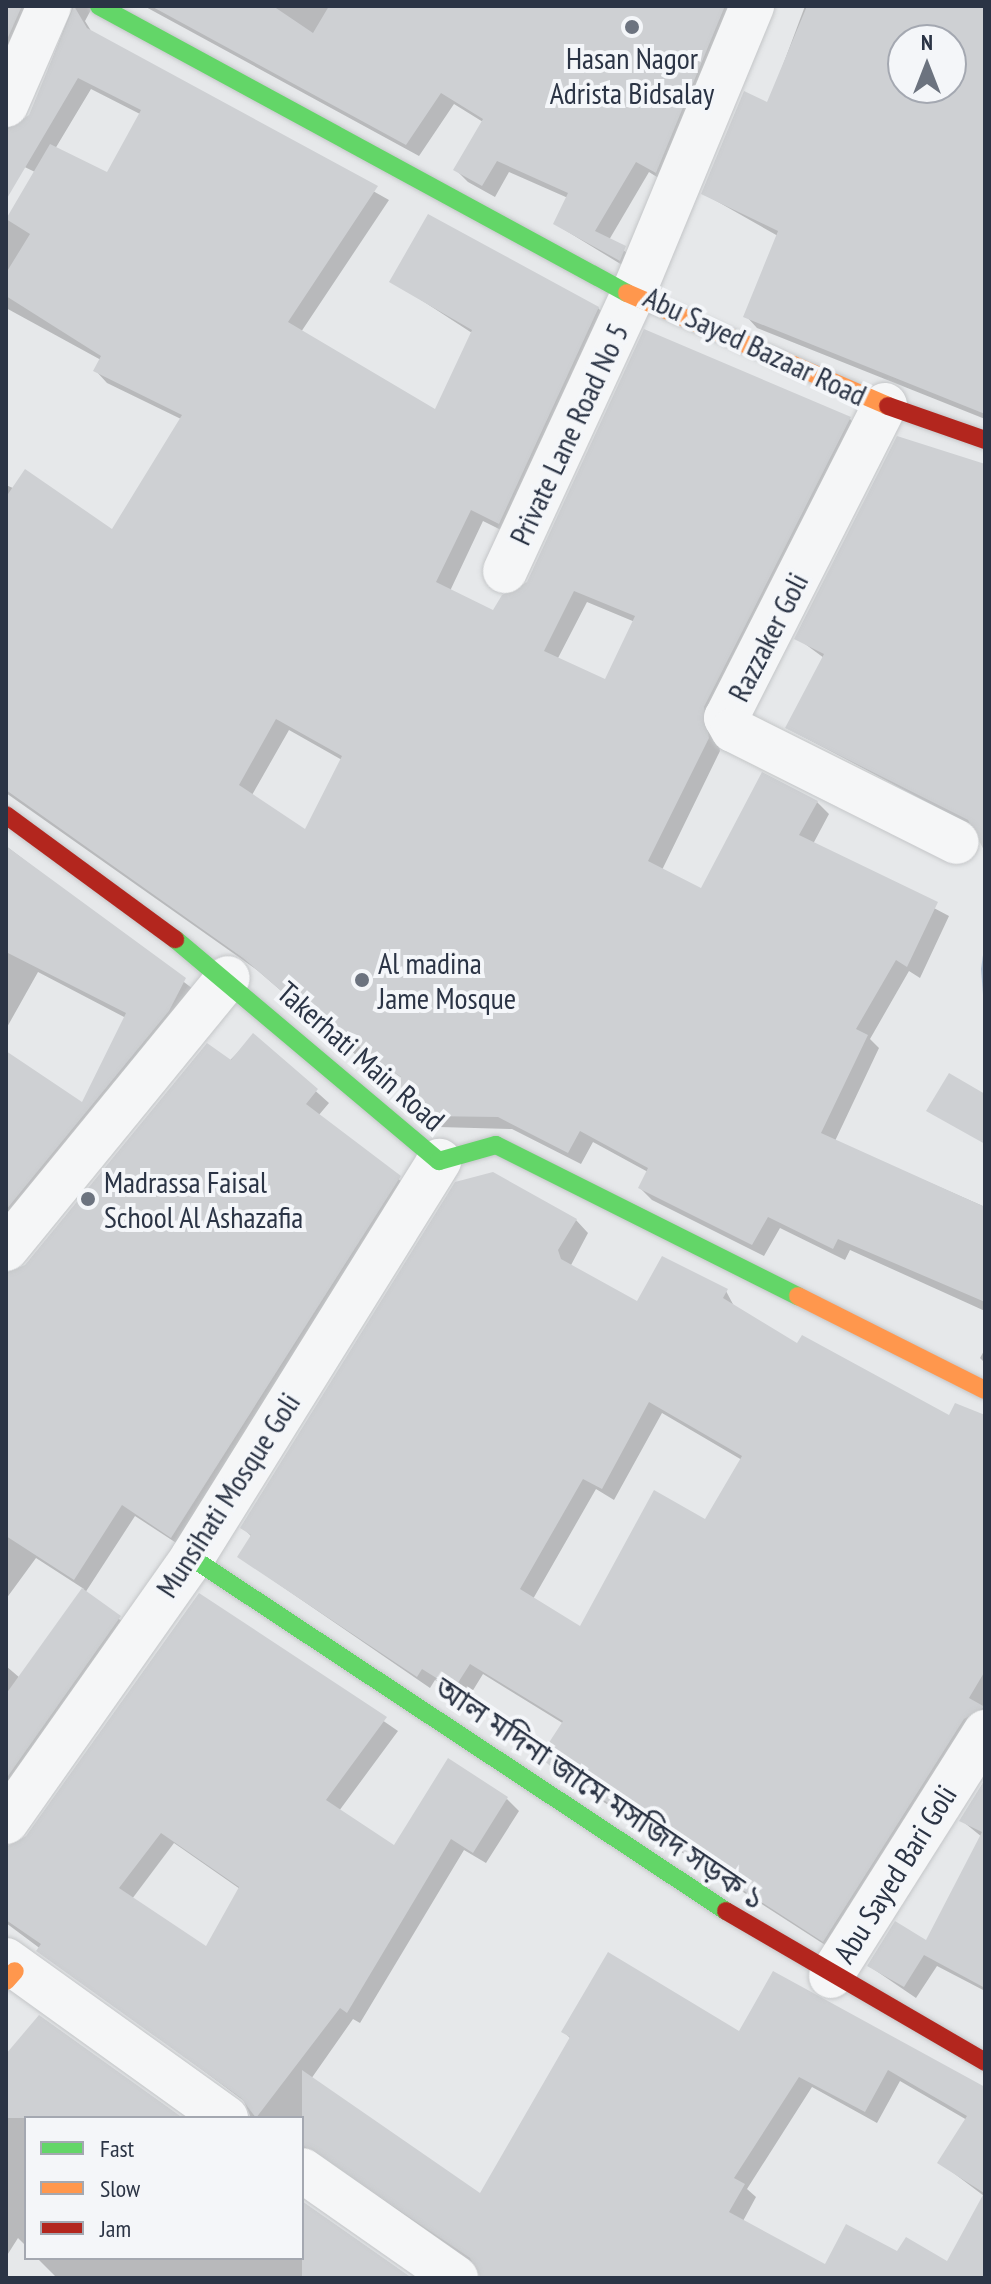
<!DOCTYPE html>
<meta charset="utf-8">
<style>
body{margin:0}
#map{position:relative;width:991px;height:2284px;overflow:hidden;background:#e6e8ea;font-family:"PT Sans Narrow","Noto Sans Bengali",sans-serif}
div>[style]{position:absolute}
.water>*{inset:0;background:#b4c4d5}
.shadow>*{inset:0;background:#0003}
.building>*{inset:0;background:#ced0d3}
.roads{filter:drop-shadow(0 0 2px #c4c6c8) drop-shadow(0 0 2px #c4c6c8)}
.street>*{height:44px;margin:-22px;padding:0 22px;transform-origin:22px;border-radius:22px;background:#f5f6f7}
.fast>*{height:18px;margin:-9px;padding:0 9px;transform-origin:9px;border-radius:9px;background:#63d668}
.slow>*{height:18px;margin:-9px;padding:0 9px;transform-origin:9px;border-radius:9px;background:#ff974d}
.jam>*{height:18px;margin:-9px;padding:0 9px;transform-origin:9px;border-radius:9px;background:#b3261e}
.dots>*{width:22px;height:22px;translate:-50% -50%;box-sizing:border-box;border:4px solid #f4f6f9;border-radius:50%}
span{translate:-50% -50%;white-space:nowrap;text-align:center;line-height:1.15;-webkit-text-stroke:8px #f4f6f9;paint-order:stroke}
.poi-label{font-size:30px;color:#2b3445}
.left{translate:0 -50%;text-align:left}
.street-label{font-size:30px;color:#2b3445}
.frame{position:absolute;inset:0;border:8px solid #2b3445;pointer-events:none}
.legend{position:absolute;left:24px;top:2116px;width:280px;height:144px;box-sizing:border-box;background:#f4f6f9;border:2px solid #a4a8b1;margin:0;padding:10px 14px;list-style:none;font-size:24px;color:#2b3445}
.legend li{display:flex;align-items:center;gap:16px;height:40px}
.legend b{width:40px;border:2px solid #a4a8b1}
.north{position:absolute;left:887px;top:24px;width:80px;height:80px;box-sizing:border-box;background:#f4f6f9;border:2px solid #a4a8b1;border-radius:50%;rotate:0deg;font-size:22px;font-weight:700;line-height:32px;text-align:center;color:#2b3445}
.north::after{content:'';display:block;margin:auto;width:28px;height:36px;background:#6c737f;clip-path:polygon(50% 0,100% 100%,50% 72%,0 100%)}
</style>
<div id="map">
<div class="water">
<div style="clip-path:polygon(985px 941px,985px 1020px,981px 969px)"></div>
</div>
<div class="shadow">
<div style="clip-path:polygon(6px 6px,41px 6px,6px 82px)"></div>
<div style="clip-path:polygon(evenodd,73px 6px,93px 6px,85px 21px,93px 34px,389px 200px,301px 332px,436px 412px,472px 333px,392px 281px,598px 308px,611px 321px,511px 535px,483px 521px,450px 591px,494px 613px,850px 419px,862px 431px,715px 720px,720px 751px,662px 870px,702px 891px,817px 802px,829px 814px,813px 844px,949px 916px,920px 978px,909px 971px,870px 1039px,879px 1048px,835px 1141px,985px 1207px,985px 1311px,850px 1250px,845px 1260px,780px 1228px,764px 1256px,652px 1200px,640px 1188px,648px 1172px,593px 1142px,581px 1164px,512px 1129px,439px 1127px,416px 1107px,403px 1079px,370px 1055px,364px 1062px,257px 970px,6px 793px,6px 485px,113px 532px,181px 419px,107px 383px,95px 370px,101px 360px,6px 308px,6px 223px,35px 172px,6px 158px,6px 129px,30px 117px,73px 6px,91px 89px,140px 114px,108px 174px,55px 149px,91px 89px,73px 6px,587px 602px,635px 622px,606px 681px,557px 660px,587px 602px,73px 6px,289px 730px,342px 760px,306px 832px,252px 795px,289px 730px)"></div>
<div style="clip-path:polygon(144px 6px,732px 6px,668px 184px,649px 172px,609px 240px,637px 260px,632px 271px,555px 224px,568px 198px,509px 172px,495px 197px,468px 182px,456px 170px,483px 122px,454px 104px,419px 156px)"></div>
<div style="clip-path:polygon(evenodd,805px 6px,985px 6px,985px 419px,757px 328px,746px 316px,778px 236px,704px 194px,768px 105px,805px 6px,903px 40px,951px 40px,951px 88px,903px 88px,903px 40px)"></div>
<div style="clip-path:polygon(985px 465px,985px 847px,974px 827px,787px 728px,824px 658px,797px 638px)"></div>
<div style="clip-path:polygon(6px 846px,197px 992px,6px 1236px,6px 1054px,82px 1105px,126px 1018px,38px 972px,6px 1029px)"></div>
<div style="clip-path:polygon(254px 1036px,329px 1103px,318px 1116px,411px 1189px,184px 1548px,135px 1516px,85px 1593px,132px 1629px,6px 1808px,6px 1666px,20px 1678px,84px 1589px,36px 1558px,6px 1599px,6px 1273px,27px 1266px)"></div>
<div style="clip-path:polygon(evenodd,493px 1174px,576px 1220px,588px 1233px,570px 1267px,638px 1304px,726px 1291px,735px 1308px,798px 1346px,950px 1418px,985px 1417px,985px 1726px,836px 1952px,554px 1770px,542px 1757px,564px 1724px,483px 1674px,467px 1700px,435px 1680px,430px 1688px,239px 1557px,252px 1537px,243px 1528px,493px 1174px,662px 1413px,742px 1460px,705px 1522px,580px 1628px,533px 1599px,596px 1489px,614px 1500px,662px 1413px)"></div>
<div style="clip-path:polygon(985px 1349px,985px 1363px,980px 1358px)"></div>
<div style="clip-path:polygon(evenodd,200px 1595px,398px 1731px,339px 1811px,395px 1848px,507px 1799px,519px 1811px,486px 1863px,464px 1850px,360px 2023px,353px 2019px,311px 2079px,480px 2196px,571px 2039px,563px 2031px,740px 2033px,985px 2089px,985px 2278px,480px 2278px,481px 2271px,330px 2161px,302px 2161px,302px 2118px,251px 2118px,244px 2101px,6px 1923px,6px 1848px,28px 1838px,200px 1595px,174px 1843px,240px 1889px,207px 1949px,132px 1899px,174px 1843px,200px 1595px,900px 2081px,967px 2120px,939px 2162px,984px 2196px,948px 2264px,898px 2254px,826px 2266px,743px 2221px,756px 2197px,747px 2189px,812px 2087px,877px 2123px,900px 2081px)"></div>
<div style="clip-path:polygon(985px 1780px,985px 1991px,937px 1966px,916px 1998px,869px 1966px,927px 1943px,982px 1837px,961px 1820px)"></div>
<div style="clip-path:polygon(6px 2057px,180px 2118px,26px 2118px,26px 2246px,18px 2238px,6px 2257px)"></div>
<div style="clip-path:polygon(302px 2203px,409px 2278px,57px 2278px,37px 2258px,302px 2258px)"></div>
</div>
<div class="building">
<div style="clip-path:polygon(6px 6px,22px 6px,6px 42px)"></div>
<div style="clip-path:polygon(evenodd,74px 6px,87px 28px,378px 186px,288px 322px,435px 409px,472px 330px,389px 282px,428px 214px,599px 307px,499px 524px,471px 510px,436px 582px,493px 610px,502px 595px,527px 582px,644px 329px,851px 417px,704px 707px,709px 738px,648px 861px,701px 888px,762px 772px,818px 801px,799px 835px,938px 902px,907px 967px,896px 960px,856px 1029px,868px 1035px,821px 1133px,985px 1207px,985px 1302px,838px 1239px,833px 1249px,768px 1217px,752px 1245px,638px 1188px,648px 1168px,580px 1131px,568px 1153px,498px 1117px,425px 1116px,401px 1095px,401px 1077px,357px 1045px,351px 1051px,243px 958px,6px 790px,6px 497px,25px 469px,112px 529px,182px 415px,93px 371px,101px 356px,6px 296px,6px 273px,30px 234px,6px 219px,50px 144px,107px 172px,141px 110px,78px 78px,6px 200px,6px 130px,29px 115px,74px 6px,574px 591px,635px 616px,605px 679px,544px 651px,574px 591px,74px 6px,276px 719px,342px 756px,305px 829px,239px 785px,276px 719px)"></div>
<div style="clip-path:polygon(151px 6px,273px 6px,313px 33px,329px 6px,725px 6px,656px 173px,636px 162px,595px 231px,626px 246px,620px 261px,553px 224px,568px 193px,497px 161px,482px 186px,453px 170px,483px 119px,441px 93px,406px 145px)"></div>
<div style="clip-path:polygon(evenodd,807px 6px,985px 6px,985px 414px,743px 317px,778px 231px,701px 194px,744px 91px,767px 102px,807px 6px,903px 40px,951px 40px,951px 88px,903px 88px,903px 40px)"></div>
<div style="clip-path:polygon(897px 436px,985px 464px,985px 852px,968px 820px,785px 728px,824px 654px,794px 639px)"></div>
<div style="clip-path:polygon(6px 846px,186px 978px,169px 1011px,6px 1210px,6px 1051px,82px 1102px,126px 1013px,6px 952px)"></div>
<div style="clip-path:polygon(253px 1033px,318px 1089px,306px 1104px,401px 1176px,171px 1538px,122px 1505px,74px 1580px,6px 1536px,6px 1273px,25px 1265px,207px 1043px,231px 1060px)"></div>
<div style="clip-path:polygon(949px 1073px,985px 1094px,985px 1144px,926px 1111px)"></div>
<div style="clip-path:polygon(evenodd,493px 1172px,577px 1219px,558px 1250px,561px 1259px,637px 1301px,662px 1256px,728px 1289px,723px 1298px,797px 1343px,802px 1335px,949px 1415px,955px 1403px,985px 1415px,985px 1671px,969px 1698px,985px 1707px,964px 1719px,823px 1942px,539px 1758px,563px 1721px,470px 1664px,454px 1689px,422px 1669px,417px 1677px,237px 1557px,251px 1535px,240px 1528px,455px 1182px,493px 1172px,649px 1402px,742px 1456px,705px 1519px,654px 1490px,580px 1626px,520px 1589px,583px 1479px,602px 1489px,649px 1402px)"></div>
<div style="clip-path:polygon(82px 1588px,121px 1616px,6px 1779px,6px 1694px)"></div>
<div style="clip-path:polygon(evenodd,199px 1593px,387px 1717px,326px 1800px,394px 1845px,448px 1758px,508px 1797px,473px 1853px,451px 1839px,347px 2013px,340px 2008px,256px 2118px,241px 2098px,36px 1951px,41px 1944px,6px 1920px,6px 1847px,26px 1836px,199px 1593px,161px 1833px,239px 1887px,206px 1946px,119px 1888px,161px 1833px)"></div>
<div style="clip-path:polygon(984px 1781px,985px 1988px,924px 1955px,904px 1987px,867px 1966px,895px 1921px,926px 1940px,982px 1832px,959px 1821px)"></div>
<div style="clip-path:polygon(evenodd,608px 1952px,739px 2031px,773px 1971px,985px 2087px,985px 2278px,481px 2278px,470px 2258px,302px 2145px,302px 2070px,480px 2193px,570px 2037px,561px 2032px,608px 1952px,888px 2070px,967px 2116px,937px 2163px,984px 2193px,947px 2261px,906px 2237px,897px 2251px,846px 2224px,825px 2264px,729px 2212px,745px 2184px,734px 2178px,799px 2077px,865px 2112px,888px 2070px)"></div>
<div style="clip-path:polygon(39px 2015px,183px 2118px,6px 2118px,6px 2054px)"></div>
<div style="clip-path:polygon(302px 2201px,412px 2278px,302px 2278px)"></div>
</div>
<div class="roads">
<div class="street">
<div style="left:6px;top:105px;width:108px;rotate:-66.5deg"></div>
<div style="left:885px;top:405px;width:351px;rotate:116.9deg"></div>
<div style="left:726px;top:718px;width:14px;rotate:60deg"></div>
<div style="left:733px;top:730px;width:250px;rotate:26.6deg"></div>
<div style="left:505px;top:571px;width:303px;rotate:-65.2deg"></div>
<div style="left:632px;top:296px;width:314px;rotate:-67.5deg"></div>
<div style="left:6px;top:1249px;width:350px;rotate:-50.7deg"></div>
<div style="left:6px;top:1822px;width:323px;rotate:-54.8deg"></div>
<div style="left:192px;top:1558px;width:468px;rotate:-58.1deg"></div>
<div style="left:6px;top:1960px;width:271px;rotate:35.7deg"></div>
<div style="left:831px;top:1976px;width:289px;rotate:-57.7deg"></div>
<div style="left:302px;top:2170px;width:188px;rotate:35deg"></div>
</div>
<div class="fast">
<div style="left:99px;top:6px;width:601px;rotate:28.53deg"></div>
<div style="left:175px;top:939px;width:345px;rotate:40.1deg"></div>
<div style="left:439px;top:1161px;width:59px;rotate:-15.7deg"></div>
<div style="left:496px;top:1145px;width:338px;rotate:26.6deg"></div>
<div style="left:192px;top:1558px;width:640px;rotate:33.47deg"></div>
</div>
<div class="slow">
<div style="left:627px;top:293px;width:284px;rotate:23.4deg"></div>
<div style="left:798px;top:1296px;width:209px;rotate:26.7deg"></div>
<div style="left:6px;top:1981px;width:13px;rotate:-48deg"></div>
</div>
<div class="jam">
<div style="left:888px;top:406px;width:103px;rotate:19.3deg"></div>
<div style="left:6px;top:815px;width:210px;rotate:36.3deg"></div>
<div style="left:726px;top:1911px;width:300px;rotate:30.2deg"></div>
</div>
</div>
<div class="dots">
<div style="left:632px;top:27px;background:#6c737f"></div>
<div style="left:362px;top:980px;background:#6c737f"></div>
<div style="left:88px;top:1199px;background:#6c737f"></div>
</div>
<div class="poi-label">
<span style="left:632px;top:75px">Hasan Nagor<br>Adrista Bidsalay</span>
<span class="left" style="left:378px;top:980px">Al madina<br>Jame Mosque</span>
<span class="left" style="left:104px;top:1199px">Madrassa Faisal<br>School Al Ashazafia</span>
</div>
<div class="street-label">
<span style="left:755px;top:346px;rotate:25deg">Abu Sayed Bazaar Road</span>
<span style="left:569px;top:434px;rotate:-65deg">Private Lane Road No 5</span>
<span style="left:768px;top:637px;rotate:-63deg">Razzaker Goli</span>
<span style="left:361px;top:1056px;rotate:41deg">Takerhati Main Road</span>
<span style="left:228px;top:1495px;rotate:-57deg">Munsihati Mosque Goli</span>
<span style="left:600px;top:1793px;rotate:34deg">আল মদিনা জামে মসজিদ সড়ক ১</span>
<span style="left:895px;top:1874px;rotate:-58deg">Abu Sayed Bari Goli</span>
</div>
<div class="frame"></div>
<ul class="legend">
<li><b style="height:10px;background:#63d668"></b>Fast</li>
<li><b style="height:10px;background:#ff974d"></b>Slow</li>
<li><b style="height:10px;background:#b3261e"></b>Jam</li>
</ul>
<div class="north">N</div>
</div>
